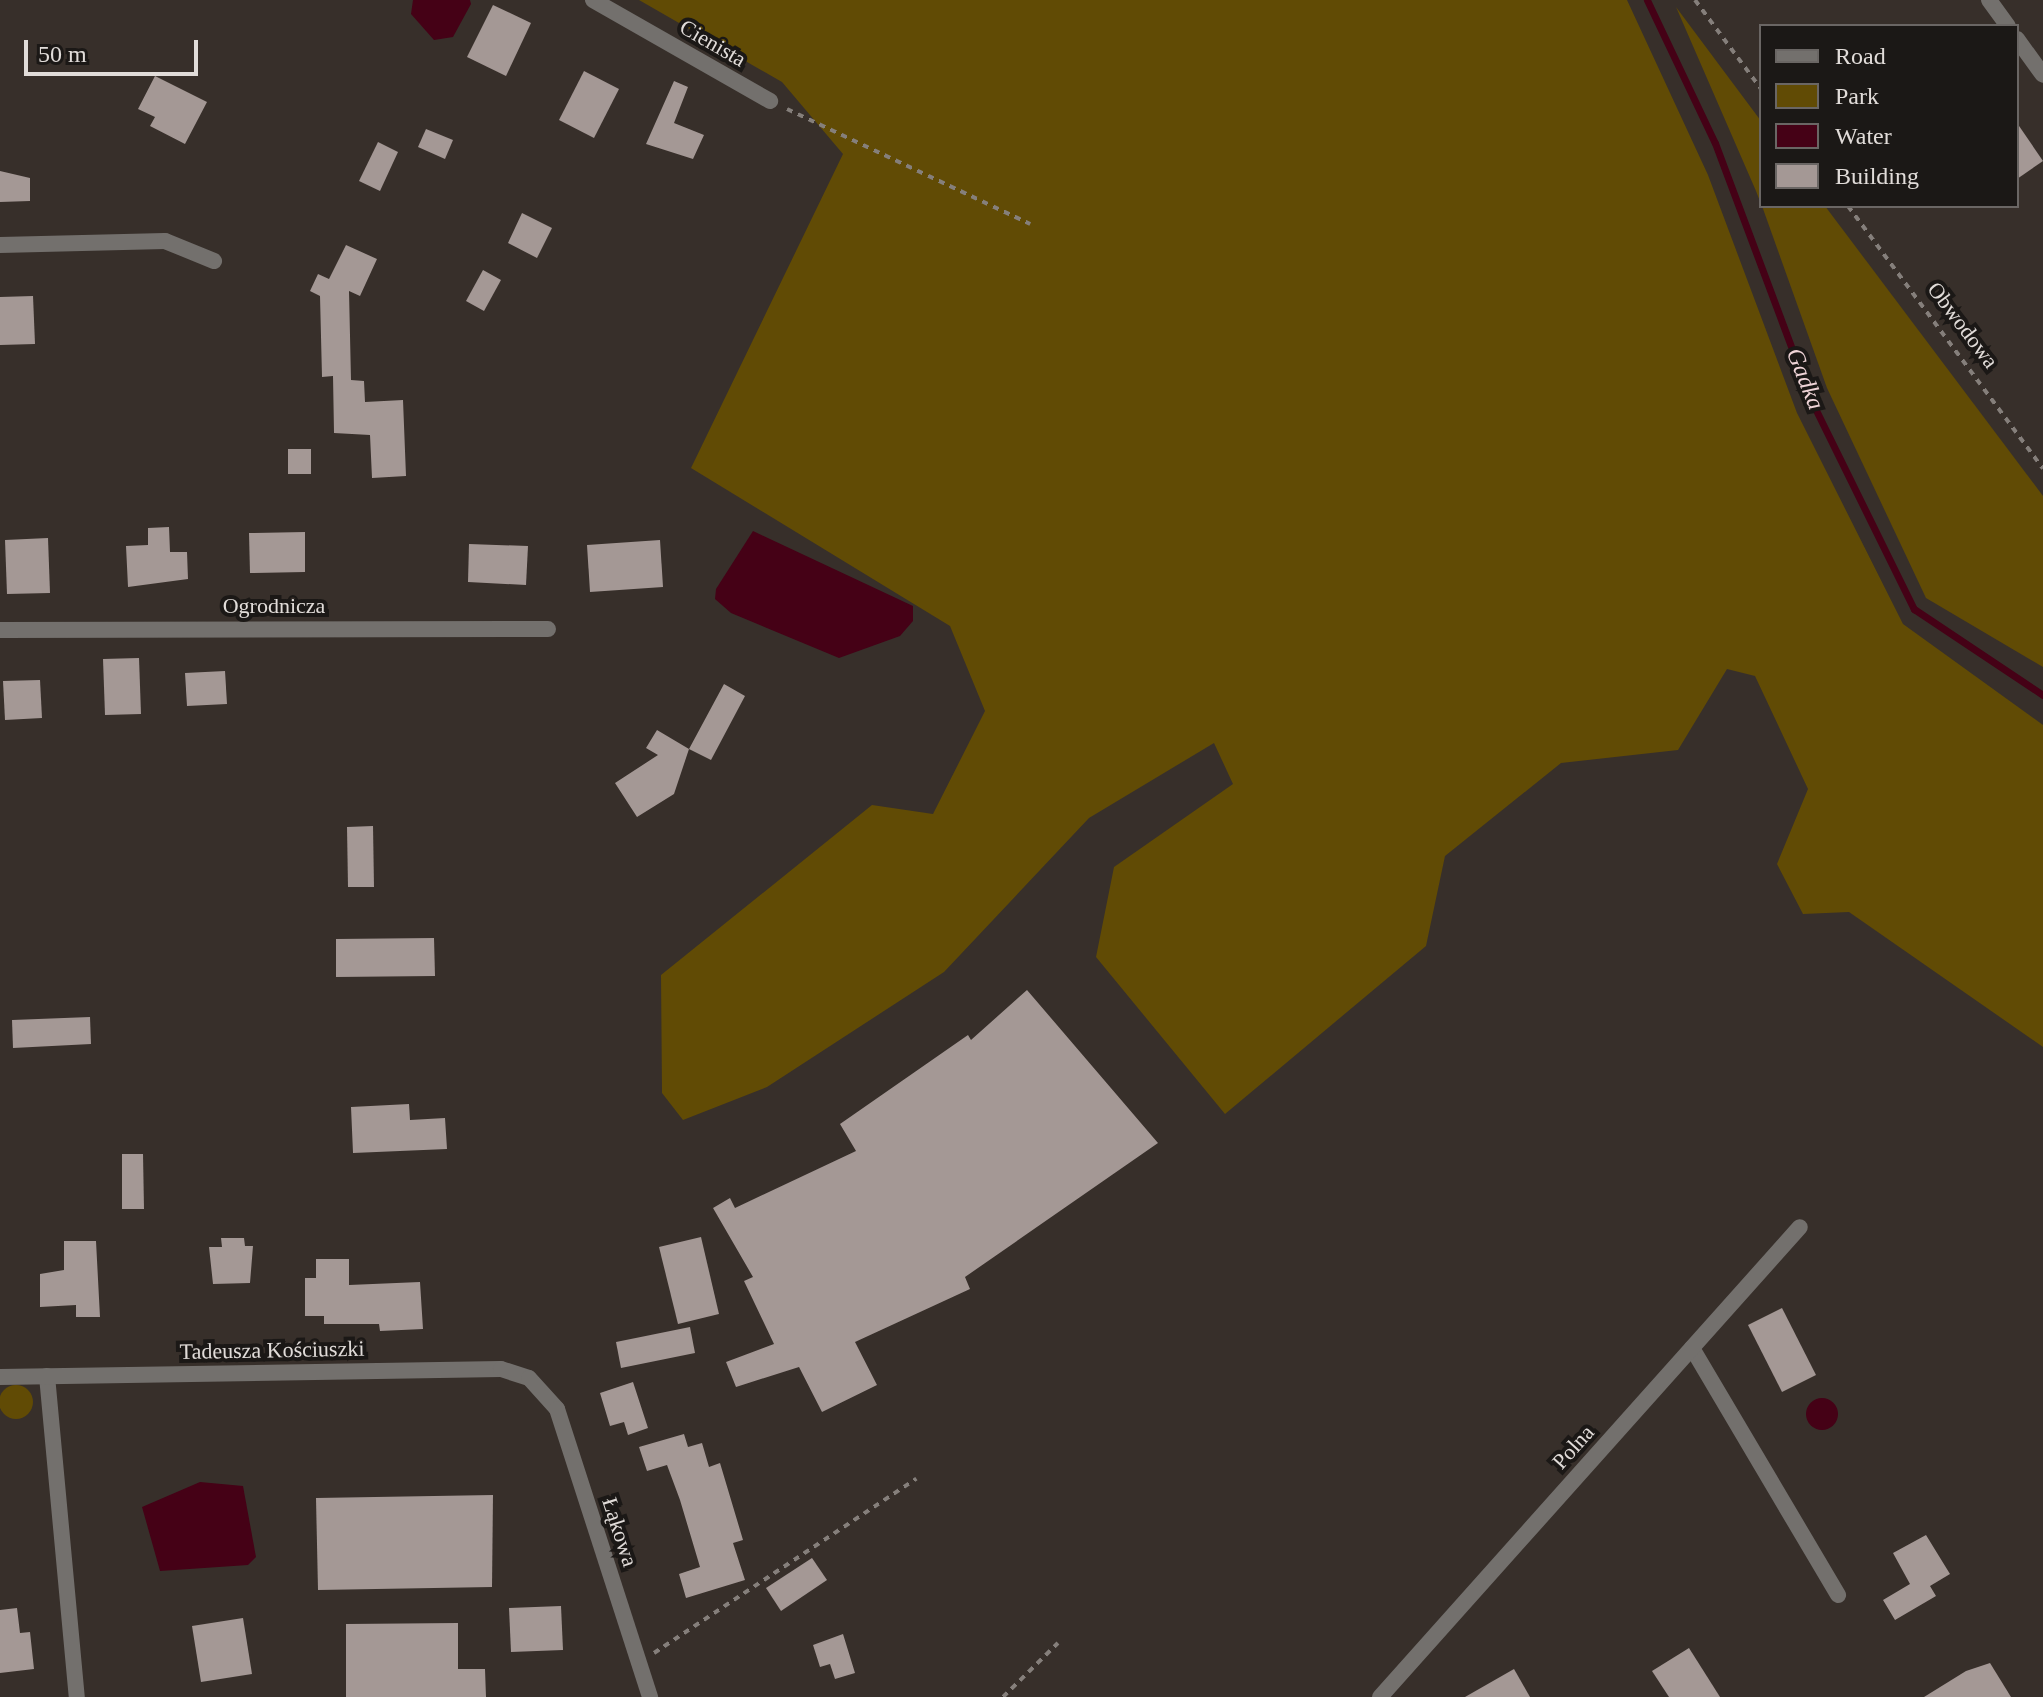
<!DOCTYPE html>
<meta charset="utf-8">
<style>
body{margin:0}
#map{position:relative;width:2043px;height:1697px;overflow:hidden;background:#372f2a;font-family:"Times New Roman",serif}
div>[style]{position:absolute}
.green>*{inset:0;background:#614b05}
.round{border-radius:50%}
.water>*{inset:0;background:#450116}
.stream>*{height:7px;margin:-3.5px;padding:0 3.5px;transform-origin:3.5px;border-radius:3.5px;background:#450116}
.building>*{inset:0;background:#a49895}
.path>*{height:4px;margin-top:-2px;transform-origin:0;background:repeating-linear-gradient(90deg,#857f7b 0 6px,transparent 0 12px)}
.minor>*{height:16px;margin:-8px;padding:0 8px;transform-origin:8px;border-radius:8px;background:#73706d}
span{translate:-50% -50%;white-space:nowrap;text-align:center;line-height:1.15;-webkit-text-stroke:8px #1b1816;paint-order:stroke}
.street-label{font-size:22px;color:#e1dcd9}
.water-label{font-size:24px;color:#efd4d7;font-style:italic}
.legend{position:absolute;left:1759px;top:24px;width:260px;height:184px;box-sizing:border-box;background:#1b1816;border:2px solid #6a6664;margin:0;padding:10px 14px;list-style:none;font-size:24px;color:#e1dcd9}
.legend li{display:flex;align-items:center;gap:16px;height:40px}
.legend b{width:40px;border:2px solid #6a6664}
.scale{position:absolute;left:24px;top:40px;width:174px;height:36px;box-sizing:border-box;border:4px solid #e1dcd9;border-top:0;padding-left:10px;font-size:24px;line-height:28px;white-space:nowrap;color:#e1dcd9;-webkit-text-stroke:6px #1b1816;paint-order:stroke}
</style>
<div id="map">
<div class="green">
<div style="clip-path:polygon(639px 0,1627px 0,1708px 175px,1797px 413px,1903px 624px,2043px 725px,2043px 1047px,1849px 912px,1803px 914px,1777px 864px,1808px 789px,1755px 676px,1727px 669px,1678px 750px,1561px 763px,1445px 856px,1426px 946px,1225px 1114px,1096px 957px,1114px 867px,1233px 784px,1214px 743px,1089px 818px,944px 972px,767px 1087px,683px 1120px,662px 1093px,661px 975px,872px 805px,933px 814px,985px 711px,950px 626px,691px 468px,843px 154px,782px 82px)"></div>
<div style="clip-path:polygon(1676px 7px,1761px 121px,1761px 204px,1756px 191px)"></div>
<div style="clip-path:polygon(1762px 206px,1825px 206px,2043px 496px,2043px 667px,1926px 598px,1827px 388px)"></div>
<div class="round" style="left:-1px;top:1385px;width:34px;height:34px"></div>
</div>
<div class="water">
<div style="clip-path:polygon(413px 0,470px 0,471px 4px,453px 37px,434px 40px,411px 14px)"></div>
<div style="clip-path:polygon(753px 531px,913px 606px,913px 621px,900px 636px,839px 658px,731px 613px,715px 599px,716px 589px)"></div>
<div class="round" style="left:1806px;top:1398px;width:32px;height:32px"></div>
<div style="clip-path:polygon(200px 1482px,243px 1486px,256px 1557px,248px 1565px,160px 1571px,142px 1507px)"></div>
</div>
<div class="stream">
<div style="left:1647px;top:0;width:158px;rotate:64.6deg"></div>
<div style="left:1715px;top:143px;width:277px;rotate:69.5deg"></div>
<div style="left:1812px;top:402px;width:231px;rotate:63.8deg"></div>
<div style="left:1914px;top:609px;width:155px;rotate:33.7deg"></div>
</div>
<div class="building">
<div style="clip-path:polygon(493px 5px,531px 23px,506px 76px,467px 57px)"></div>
<div style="clip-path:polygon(584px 71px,619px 89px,594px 138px,559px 120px)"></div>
<div style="clip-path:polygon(155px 76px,207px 102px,185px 144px,150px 126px,155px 117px,138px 109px)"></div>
<div style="clip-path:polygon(674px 81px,688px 87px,674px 123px,704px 135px,693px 159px,646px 144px)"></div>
<div style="clip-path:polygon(2017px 123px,2043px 161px,2017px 179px)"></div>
<div style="clip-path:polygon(426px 129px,453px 140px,445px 159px,418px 147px)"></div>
<div style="clip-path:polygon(378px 142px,398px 152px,380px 191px,359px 181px)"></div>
<div style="clip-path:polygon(0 171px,30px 178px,30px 201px,0 202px)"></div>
<div style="clip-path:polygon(522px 213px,552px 228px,537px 258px,508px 243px)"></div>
<div style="clip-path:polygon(346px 245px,377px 259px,360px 296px,349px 291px,351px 380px,364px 381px,365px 402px,403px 400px,406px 476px,372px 478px,370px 435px,334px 433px,333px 376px,322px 377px,320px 296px,310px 291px,318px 274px,329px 279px)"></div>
<div style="clip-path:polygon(483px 270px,501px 280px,484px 311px,466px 301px)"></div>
<div style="clip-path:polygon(33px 296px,35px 344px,0 345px,0 297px)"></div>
<div style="clip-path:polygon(288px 449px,311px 449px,311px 474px,288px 474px)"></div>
<div style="clip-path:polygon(169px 527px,170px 552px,187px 552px,188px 579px,128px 587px,126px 546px,148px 545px,148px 528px)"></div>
<div style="clip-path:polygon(305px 532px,305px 572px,250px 573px,249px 533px)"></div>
<div style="clip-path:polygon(48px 538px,50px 593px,7px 594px,5px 540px)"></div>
<div style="clip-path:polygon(660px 540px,663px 587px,590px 592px,587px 545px)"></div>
<div style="clip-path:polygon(469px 544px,528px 546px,526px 585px,468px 582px)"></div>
<div style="clip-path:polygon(139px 658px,141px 714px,105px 715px,103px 659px)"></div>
<div style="clip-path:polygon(225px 671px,227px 704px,187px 706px,185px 673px)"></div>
<div style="clip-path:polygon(40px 680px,42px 718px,5px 720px,3px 681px)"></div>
<div style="clip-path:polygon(724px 684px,745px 696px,711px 760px,689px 749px,674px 794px,637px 817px,615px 783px,658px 755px,646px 748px,657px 730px,689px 749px)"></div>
<div style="clip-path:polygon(373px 826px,374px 887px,348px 887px,347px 827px)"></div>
<div style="clip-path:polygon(434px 938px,435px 976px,336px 977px,336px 939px)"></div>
<div style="clip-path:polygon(1027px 990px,1158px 1143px,965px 1277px,970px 1289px,855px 1342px,877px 1385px,822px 1412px,799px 1367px,736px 1387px,726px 1362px,774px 1344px,744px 1281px,753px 1277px,713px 1208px,730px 1198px,735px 1208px,856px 1151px,840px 1124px,968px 1035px,971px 1040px)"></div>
<div style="clip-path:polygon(90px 1017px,91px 1044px,13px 1048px,12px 1020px)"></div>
<div style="clip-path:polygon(409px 1104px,410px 1120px,445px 1118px,447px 1149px,353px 1153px,351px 1107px)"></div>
<div style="clip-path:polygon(122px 1154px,143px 1154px,144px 1209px,122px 1209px)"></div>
<div style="clip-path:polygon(701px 1237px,719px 1314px,678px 1324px,659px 1247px)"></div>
<div style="clip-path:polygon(221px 1238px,244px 1238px,245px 1246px,253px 1246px,250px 1283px,213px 1284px,209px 1247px,222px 1247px)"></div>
<div style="clip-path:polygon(64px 1241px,96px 1241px,100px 1317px,76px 1317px,76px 1305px,40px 1307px,40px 1274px,64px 1270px)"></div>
<div style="clip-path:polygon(316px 1259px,349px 1259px,349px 1285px,420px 1282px,423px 1329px,380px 1331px,379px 1324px,324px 1324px,324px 1316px,305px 1316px,305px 1278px,316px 1278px)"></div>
<div style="clip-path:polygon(1782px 1308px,1816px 1375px,1782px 1392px,1748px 1325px)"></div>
<div style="clip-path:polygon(690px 1327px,695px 1353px,621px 1368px,616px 1342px)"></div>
<div style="clip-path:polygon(633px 1382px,648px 1428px,628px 1435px,624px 1422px,610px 1426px,600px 1393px)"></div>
<div style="clip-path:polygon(684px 1434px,688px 1447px,702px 1443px,709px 1467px,720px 1463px,743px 1540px,733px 1543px,745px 1580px,686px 1598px,679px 1574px,700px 1567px,680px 1500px,667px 1465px,647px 1471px,639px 1447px)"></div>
<div style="clip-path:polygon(493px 1495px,492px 1587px,318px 1590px,316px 1498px)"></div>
<div style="clip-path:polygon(1926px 1535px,1950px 1574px,1930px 1586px,1936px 1596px,1895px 1620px,1883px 1600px,1910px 1584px,1893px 1553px)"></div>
<div style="clip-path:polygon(812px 1558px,827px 1580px,781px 1611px,766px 1588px)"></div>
<div style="clip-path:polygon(561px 1606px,563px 1650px,511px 1652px,509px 1608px)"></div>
<div style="clip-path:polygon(17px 1608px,20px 1633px,30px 1632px,34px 1669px,0 1673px,0 1610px)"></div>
<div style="clip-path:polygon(243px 1618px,252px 1674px,201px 1682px,192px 1626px)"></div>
<div style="clip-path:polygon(458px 1623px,458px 1669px,485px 1669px,486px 1697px,346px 1697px,346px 1624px)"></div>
<div style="clip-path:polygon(843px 1634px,855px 1673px,835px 1679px,830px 1664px,820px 1667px,813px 1645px)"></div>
<div style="clip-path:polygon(1689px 1648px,1720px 1697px,1669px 1697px,1652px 1671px)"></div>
<div style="clip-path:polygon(1990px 1663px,2011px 1697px,1924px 1697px,1966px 1671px)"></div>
<div style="clip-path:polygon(1514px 1669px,1530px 1697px,1465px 1697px)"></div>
</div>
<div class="path">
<div style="left:1695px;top:0;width:111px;rotate:53.4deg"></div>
<div style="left:787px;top:109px;width:269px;rotate:25.3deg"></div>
<div style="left:1848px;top:206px;width:327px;rotate:53.4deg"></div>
<div style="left:654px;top:1653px;width:315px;rotate:-33.6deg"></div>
<div style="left:1003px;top:1697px;width:77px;rotate:-44.5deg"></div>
</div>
<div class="minor">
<div style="left:593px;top:0;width:204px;rotate:29.7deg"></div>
<div style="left:1989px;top:0;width:32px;rotate:54deg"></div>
<div style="left:2017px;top:39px;width:44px;rotate:54.2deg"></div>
<div style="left:0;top:245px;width:165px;rotate:-1.4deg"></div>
<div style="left:165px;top:241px;width:53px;rotate:22.2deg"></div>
<div style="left:0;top:630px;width:548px;rotate:-0.1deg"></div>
<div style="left:1692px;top:1348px;width:287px;rotate:59.4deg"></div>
<div style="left:47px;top:1376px;width:322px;rotate:84.7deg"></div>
<div style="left:0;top:1377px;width:501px;rotate:-0.91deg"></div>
<div style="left:501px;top:1369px;width:29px;rotate:18deg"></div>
<div style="left:529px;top:1378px;width:42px;rotate:47.9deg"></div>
<div style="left:557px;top:1409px;width:303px;rotate:72.1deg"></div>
<div style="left:1380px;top:1697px;width:630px;rotate:-48.22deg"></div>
</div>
<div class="street-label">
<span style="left:713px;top:43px;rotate:30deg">Cienista</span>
<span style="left:1963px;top:325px;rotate:53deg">Obwodowa</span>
<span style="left:274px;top:606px">Ogrodnicza</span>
<span style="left:272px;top:1350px;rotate:-1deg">Tadeusza Kościuszki</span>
<span style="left:1573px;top:1447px;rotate:-48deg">Polna</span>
<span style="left:620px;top:1532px;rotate:72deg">Łąkowa</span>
</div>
<div class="water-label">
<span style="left:1805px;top:379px;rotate:68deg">Gadka</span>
</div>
<ul class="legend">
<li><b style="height:10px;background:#73706d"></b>Road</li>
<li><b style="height:22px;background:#614b05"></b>Park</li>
<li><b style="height:22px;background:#450116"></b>Water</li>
<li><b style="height:22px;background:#a49895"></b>Building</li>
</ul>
<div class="scale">50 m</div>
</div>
